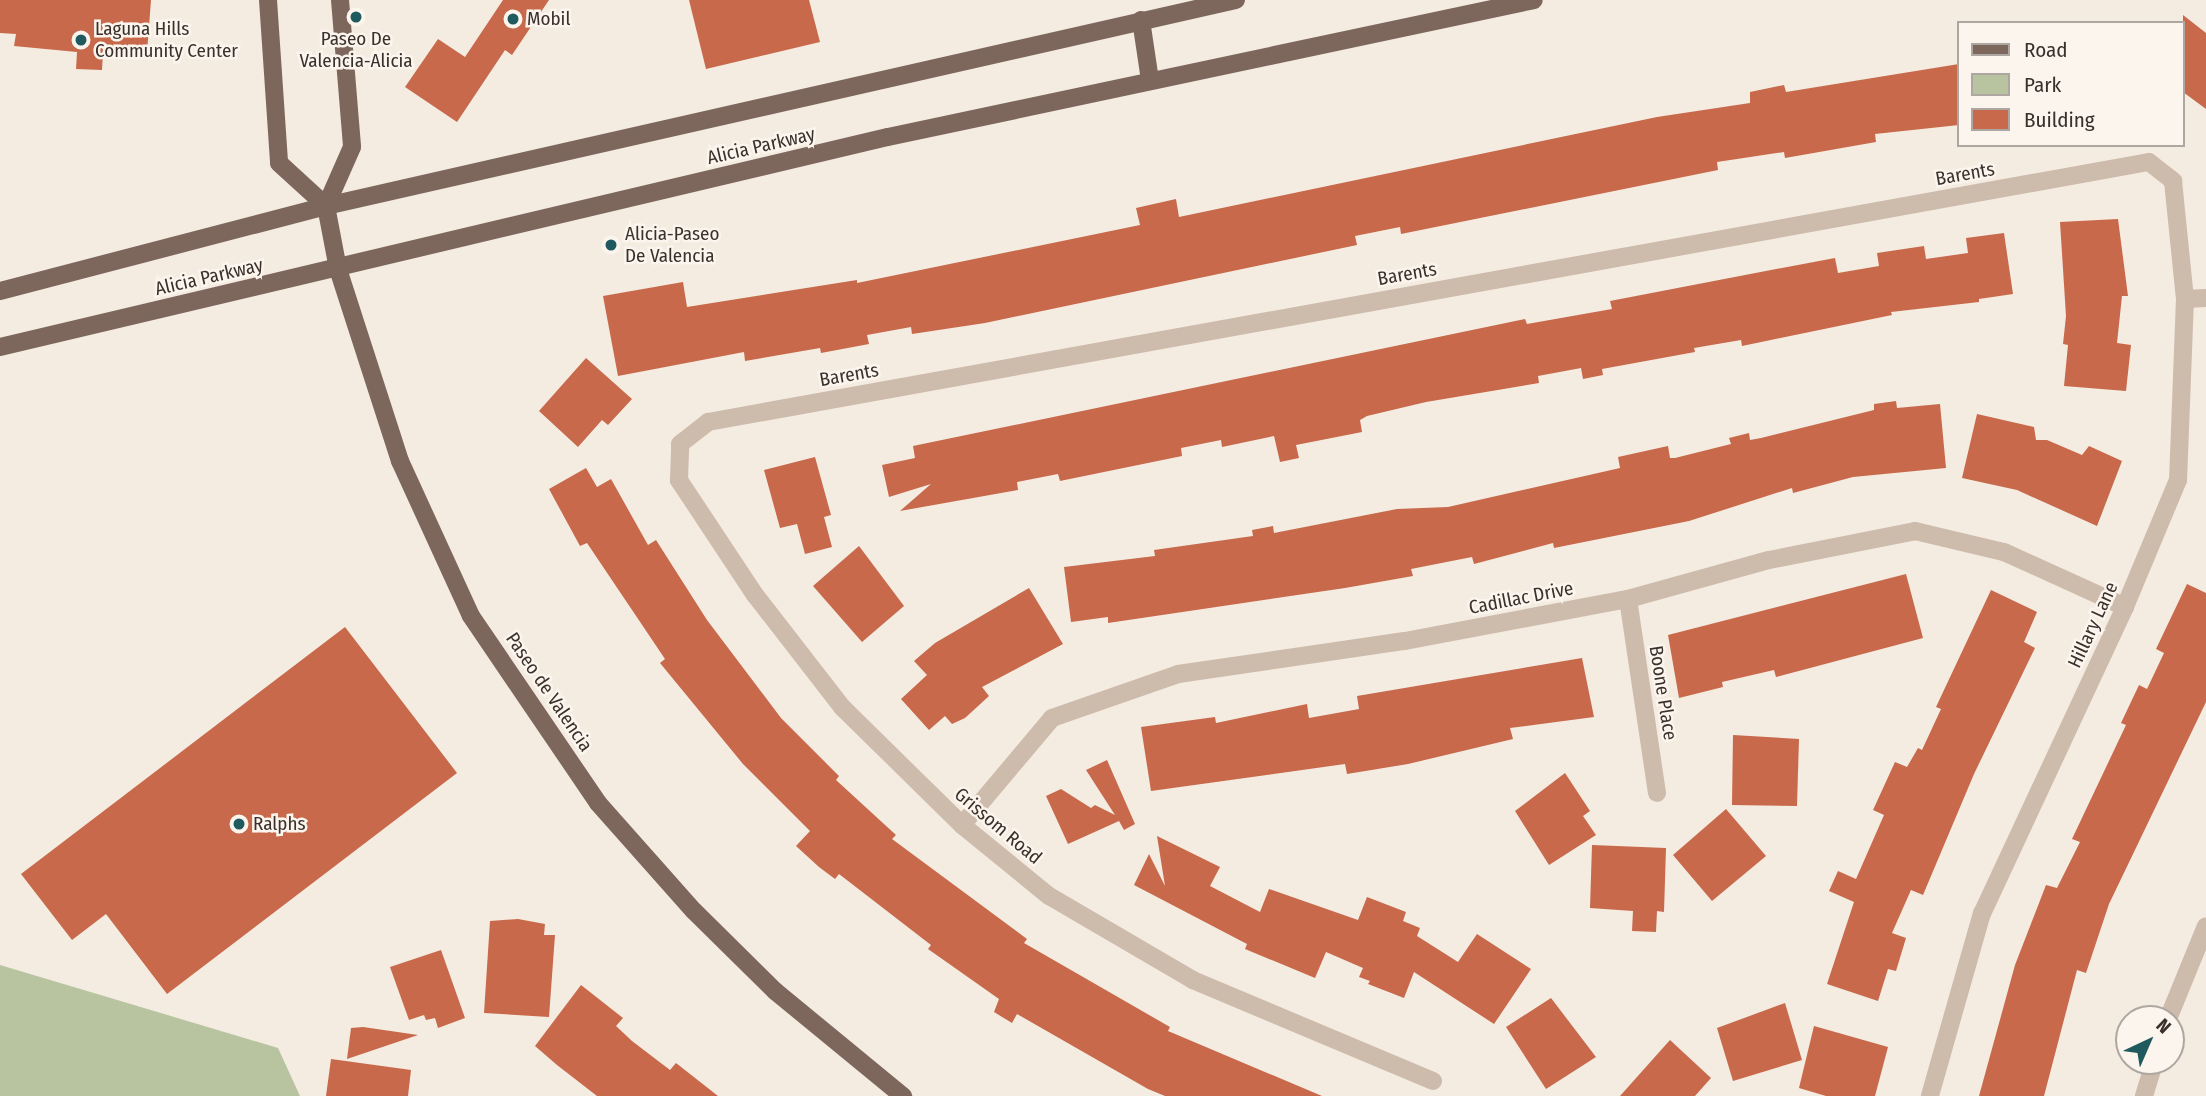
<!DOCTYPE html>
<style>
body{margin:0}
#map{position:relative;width:2206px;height:1096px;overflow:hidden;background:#f4ebe1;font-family:"Fira Sans Condensed",sans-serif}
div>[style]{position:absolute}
.green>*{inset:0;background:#b8c4a0}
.building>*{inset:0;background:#c8694b}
.minor>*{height:18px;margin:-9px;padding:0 9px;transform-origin:9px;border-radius:9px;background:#cdbbac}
.major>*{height:18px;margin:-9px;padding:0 9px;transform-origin:9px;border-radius:9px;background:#7d675c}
.dots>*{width:19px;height:19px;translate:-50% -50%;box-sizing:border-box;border:4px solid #fbf5ee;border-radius:50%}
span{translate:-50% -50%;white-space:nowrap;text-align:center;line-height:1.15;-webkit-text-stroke:5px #fbf5ee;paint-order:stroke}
.poi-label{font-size:19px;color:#3b302b}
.left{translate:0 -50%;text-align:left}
.street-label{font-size:19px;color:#3b302b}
.legend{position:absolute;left:1957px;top:21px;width:228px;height:126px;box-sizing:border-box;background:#fbf5ee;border:2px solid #aea6a0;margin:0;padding:9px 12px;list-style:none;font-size:21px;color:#3b302b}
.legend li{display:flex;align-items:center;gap:14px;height:35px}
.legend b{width:35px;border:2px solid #aea6a0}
.north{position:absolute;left:2115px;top:1005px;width:70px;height:70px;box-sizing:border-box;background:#fbf5ee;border:2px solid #aea6a0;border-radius:50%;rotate:44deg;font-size:19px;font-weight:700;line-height:28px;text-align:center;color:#3b302b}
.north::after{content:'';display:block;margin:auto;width:24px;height:32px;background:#1f5a5e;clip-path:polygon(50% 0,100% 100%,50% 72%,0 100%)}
</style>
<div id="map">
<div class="green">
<div style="clip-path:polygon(0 965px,278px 1048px,300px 1096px,0 1096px)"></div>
</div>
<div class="building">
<div style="clip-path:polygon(0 0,151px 0,147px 53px,103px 52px,102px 70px,76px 69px,77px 52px,14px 46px,16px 34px,0 33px)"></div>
<div style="clip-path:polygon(503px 0,549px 0,512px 55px,505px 50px,457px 122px,405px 87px,438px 39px,465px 57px)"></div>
<div style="clip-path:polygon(689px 0,809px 0,820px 42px,706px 69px)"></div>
<div style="clip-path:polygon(2183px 15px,2206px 33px,2206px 109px,2183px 92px)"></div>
<div style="clip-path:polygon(1959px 64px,1959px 125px,1875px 134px,1876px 142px,1785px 158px,1784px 152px,1717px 162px,1718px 170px,1401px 234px,1400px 227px,1355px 236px,1357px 245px,985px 323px,912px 334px,911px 327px,867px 335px,869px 344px,821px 353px,820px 348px,745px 361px,744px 352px,618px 376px,603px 296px,683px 282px,687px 307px,857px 280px,857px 283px,1140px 225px,1136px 208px,1176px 199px,1179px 217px,1657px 117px,1750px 103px,1750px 92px,1784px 85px,1786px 92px)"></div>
<div style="clip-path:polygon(2118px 219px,2128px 296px,2122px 296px,2117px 343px,2131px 345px,2126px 391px,2064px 386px,2068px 345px,2063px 344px,2066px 316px,2060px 222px)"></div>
<div style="clip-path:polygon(2004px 233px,2013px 294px,1979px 299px,1979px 302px,1891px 312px,1892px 315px,1766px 341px,1742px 346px,1741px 340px,1694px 348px,1695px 352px,1602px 369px,1603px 375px,1583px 379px,1581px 368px,1538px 376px,1539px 383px,1426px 402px,1367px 416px,1360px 420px,1362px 432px,1296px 445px,1299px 458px,1280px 462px,1274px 436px,1222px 447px,1221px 440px,1181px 448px,1182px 456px,1060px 481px,1058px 474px,1017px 482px,1018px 490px,900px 511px,931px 484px,889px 497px,882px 465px,915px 458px,913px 446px,1525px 319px,1527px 324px,1612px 309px,1610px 301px,1771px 270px,1835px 258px,1838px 273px,1879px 266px,1877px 253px,1924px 246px,1926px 259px,1968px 253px,1966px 238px)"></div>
<div style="clip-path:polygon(586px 358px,632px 399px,608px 425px,602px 420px,578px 447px,539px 411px)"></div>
<div style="clip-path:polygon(1896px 401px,1897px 408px,1940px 404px,1946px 468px,1853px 477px,1793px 493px,1792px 488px,1689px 521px,1554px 548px,1553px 543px,1474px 564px,1472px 557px,1411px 569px,1413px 576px,1345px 588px,1108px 623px,1108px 617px,1071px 622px,1064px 567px,1155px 556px,1154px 550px,1253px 536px,1252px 530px,1273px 526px,1274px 533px,1397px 509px,1448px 507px,1620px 468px,1618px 457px,1668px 446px,1670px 458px,1675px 458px,1731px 444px,1729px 438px,1749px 433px,1750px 440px,1761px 438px,1874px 410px,1874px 404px)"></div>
<div style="clip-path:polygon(1977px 414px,2034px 427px,2036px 440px,2047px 440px,2082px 455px,2089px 446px,2122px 461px,2097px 526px,2017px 490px,1962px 478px)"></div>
<div style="clip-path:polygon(815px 457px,831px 515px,824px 517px,832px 547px,805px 554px,797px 524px,780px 528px,764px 470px)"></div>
<div style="clip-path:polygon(586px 468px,597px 487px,611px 479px,648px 545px,656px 540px,707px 620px,781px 718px,839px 776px,836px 780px,896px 835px,892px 839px,1027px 939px,1024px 943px,1170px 1027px,1168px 1031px,1322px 1096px,1165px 1096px,1148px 1089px,1017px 1014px,1012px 1023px,994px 1012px,999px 999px,928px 949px,931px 945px,839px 874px,835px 879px,819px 867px,796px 846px,810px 831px,743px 764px,660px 663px,665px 659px,587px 543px,580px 546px,549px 489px)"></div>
<div style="clip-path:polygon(859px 546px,904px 606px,862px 642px,813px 586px)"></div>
<div style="clip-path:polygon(1906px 574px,1923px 638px,1776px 677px,1774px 670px,1722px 682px,1723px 687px,1679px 698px,1668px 635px)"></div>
<div style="clip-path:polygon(2187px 584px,2206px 593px,2206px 702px,2109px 904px,2086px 973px,2077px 970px,2044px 1096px,1979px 1096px,2015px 965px,2046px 885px,2057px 888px,2080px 842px,2072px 839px,2126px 725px,2121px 723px,2139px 685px,2147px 689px,2164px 653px,2156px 649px)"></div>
<div style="clip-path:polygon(1029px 588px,1063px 644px,982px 687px,989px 696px,965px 718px,952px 724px,945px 716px,929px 730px,901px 699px,927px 675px,914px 661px,935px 643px)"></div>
<div style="clip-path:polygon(1991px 590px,2037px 612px,2024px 642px,2035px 648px,1974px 774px,1923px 895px,1911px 890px,1892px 933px,1906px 938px,1896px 971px,1888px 969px,1878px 1001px,1827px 984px,1854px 902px,1829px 891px,1838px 871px,1856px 879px,1884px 815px,1873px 810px,1895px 762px,1907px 767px,1918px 748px,1922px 750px,1941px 709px,1936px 707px)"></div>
<div style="clip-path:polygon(345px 627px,457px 773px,167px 994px,106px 914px,72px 940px,21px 874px)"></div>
<div style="clip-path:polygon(1582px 658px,1594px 717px,1510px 728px,1513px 739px,1408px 764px,1347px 774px,1345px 764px,1151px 791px,1141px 727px,1215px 717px,1216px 723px,1307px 704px,1309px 718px,1359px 709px,1357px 696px)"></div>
<div style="clip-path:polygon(1733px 735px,1799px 739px,1797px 806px,1732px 805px)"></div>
<div style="clip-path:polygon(1107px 760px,1135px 824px,1124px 830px,1119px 821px,1068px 844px,1046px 796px,1061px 789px,1091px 808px,1095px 805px,1115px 815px,1086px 770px)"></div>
<div style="clip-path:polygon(1565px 773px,1590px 811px,1583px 816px,1596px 835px,1549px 865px,1515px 811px)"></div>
<div style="clip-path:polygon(1726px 809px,1766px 856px,1712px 901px,1673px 855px)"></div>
<div style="clip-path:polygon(1157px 836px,1220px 867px,1210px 886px,1260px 912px,1269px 889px,1358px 920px,1367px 897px,1406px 912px,1403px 921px,1420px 928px,1417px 936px,1458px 962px,1477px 934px,1531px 969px,1494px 1024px,1414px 972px,1404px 998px,1368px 984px,1370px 981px,1359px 977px,1363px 968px,1326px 952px,1315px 978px,1245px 949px,1247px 944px,1134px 885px,1149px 854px,1165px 886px)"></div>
<div style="clip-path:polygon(1592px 845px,1666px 848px,1664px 912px,1657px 911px,1656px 932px,1632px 931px,1633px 911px,1590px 908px)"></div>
<div style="clip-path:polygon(518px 919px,545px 924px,544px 935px,555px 935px,549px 1017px,484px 1013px,490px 921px)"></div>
<div style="clip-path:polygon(441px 950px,465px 1018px,438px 1028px,435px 1018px,426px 1020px,424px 1015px,409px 1020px,390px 967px)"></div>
<div style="clip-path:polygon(581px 985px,623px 1018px,616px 1026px,632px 1041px,670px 1070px,676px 1063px,718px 1096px,597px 1096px,557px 1065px,535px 1046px)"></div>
<div style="clip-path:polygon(1551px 998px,1596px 1057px,1546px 1089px,1506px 1027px)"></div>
<div style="clip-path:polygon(1785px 1003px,1802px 1060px,1733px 1081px,1717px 1028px)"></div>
<div style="clip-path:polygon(1814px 1026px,1888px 1047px,1875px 1096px,1826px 1096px,1799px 1088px)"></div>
<div style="clip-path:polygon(363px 1027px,418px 1035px,347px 1059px,351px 1028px)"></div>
<div style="clip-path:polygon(1670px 1040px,1711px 1078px,1695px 1096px,1620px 1096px)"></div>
<div style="clip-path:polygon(331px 1059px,411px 1070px,408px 1096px,326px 1096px)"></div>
</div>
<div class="minor">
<div style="left:2185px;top:299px;width:21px;rotate:-3deg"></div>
<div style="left:1628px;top:599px;width:196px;rotate:81.5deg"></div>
<div style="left:962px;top:825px;width:140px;rotate:-49.9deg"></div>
<div style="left:1052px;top:718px;width:133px;rotate:-19.2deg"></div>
<div style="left:1178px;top:674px;width:229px;rotate:-8.3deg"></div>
<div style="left:1405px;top:641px;width:227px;rotate:-10.7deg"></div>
<div style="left:1628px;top:599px;width:146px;rotate:-15.5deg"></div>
<div style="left:1769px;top:560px;width:149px;rotate:-11.2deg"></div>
<div style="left:1915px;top:531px;width:91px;rotate:13.3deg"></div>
<div style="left:2004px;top:552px;width:133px;rotate:24.4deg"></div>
<div style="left:2168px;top:1019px;width:100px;rotate:-67.8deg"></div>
<div style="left:1433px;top:1081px;width:260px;rotate:-157.2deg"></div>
<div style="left:1193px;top:980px;width:167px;rotate:-149.7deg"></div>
<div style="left:1049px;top:896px;width:112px;rotate:-140.8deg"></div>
<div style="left:962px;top:825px;width:168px;rotate:-135.5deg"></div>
<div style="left:842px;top:707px;width:142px;rotate:-127.8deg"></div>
<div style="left:755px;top:595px;width:138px;rotate:-123.5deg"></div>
<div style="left:679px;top:480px;width:36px;rotate:-88deg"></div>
<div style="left:680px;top:444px;width:36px;rotate:-38deg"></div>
<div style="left:708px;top:422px;width:1464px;rotate:-10.23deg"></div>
<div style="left:2149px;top:162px;width:31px;rotate:38deg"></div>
<div style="left:2173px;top:181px;width:119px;rotate:84.2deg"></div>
<div style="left:2185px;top:299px;width:181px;rotate:92.2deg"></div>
<div style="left:2178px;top:480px;width:138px;rotate:112.7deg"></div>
<div style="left:2125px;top:607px;width:338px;rotate:115deg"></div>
<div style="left:1982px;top:913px;width:190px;rotate:105.9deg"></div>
<div style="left:2144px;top:1096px;width:37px;rotate:-73deg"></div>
</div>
<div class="major">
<div style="left:268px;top:0;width:163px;rotate:86.1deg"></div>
<div style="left:279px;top:163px;width:64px;rotate:42.5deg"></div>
<div style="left:340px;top:0;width:147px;rotate:85.3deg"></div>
<div style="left:352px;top:147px;width:64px;rotate:113.8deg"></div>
<div style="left:326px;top:206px;width:64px;rotate:79.2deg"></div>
<div style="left:338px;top:269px;width:202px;rotate:72.1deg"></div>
<div style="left:400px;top:461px;width:170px;rotate:65.4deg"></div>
<div style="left:471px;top:616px;width:226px;rotate:55.8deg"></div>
<div style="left:598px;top:803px;width:144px;rotate:48.4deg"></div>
<div style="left:694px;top:911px;width:114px;rotate:44.6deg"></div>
<div style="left:775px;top:991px;width:166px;rotate:39.4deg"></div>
<div style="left:1141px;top:20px;width:61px;rotate:81.5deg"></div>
<div style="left:0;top:291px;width:337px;rotate:-14.6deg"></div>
<div style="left:326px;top:206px;width:933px;rotate:-12.76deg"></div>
<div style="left:0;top:347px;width:912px;rotate:-13.31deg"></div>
<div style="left:888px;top:137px;width:660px;rotate:-11.97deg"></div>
</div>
<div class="dots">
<div style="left:356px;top:17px;background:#1f5a5e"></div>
<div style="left:513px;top:19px;background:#1f5a5e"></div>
<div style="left:81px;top:40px;background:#1f5a5e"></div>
<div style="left:611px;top:245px;background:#1f5a5e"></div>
<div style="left:239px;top:824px;background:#1f5a5e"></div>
</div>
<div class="poi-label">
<span class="left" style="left:527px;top:19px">Mobil</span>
<span class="left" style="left:95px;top:40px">Laguna Hills<br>Community Center</span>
<span style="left:356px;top:50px">Paseo De<br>Valencia-Alicia</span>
<span class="left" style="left:625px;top:245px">Alicia-Paseo<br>De Valencia</span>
<span class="left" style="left:253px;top:824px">Ralphs</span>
</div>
<div class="street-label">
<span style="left:761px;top:146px;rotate:-13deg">Alicia Parkway</span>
<span style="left:1965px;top:174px;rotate:-10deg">Barents</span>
<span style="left:1407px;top:274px;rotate:-10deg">Barents</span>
<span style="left:209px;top:277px;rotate:-13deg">Alicia Parkway</span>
<span style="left:849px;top:375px;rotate:-10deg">Barents</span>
<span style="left:1521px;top:598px;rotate:-11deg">Cadillac Drive</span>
<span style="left:2093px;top:625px;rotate:-65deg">Hillary Lane</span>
<span style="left:549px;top:692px;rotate:56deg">Paseo de Valencia</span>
<span style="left:1663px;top:693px;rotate:81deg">Boone Place</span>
<span style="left:998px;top:826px;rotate:40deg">Grissom Road</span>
</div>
<ul class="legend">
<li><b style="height:9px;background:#7d675c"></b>Road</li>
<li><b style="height:19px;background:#b8c4a0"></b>Park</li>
<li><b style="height:19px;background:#c8694b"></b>Building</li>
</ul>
<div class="north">N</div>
</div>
